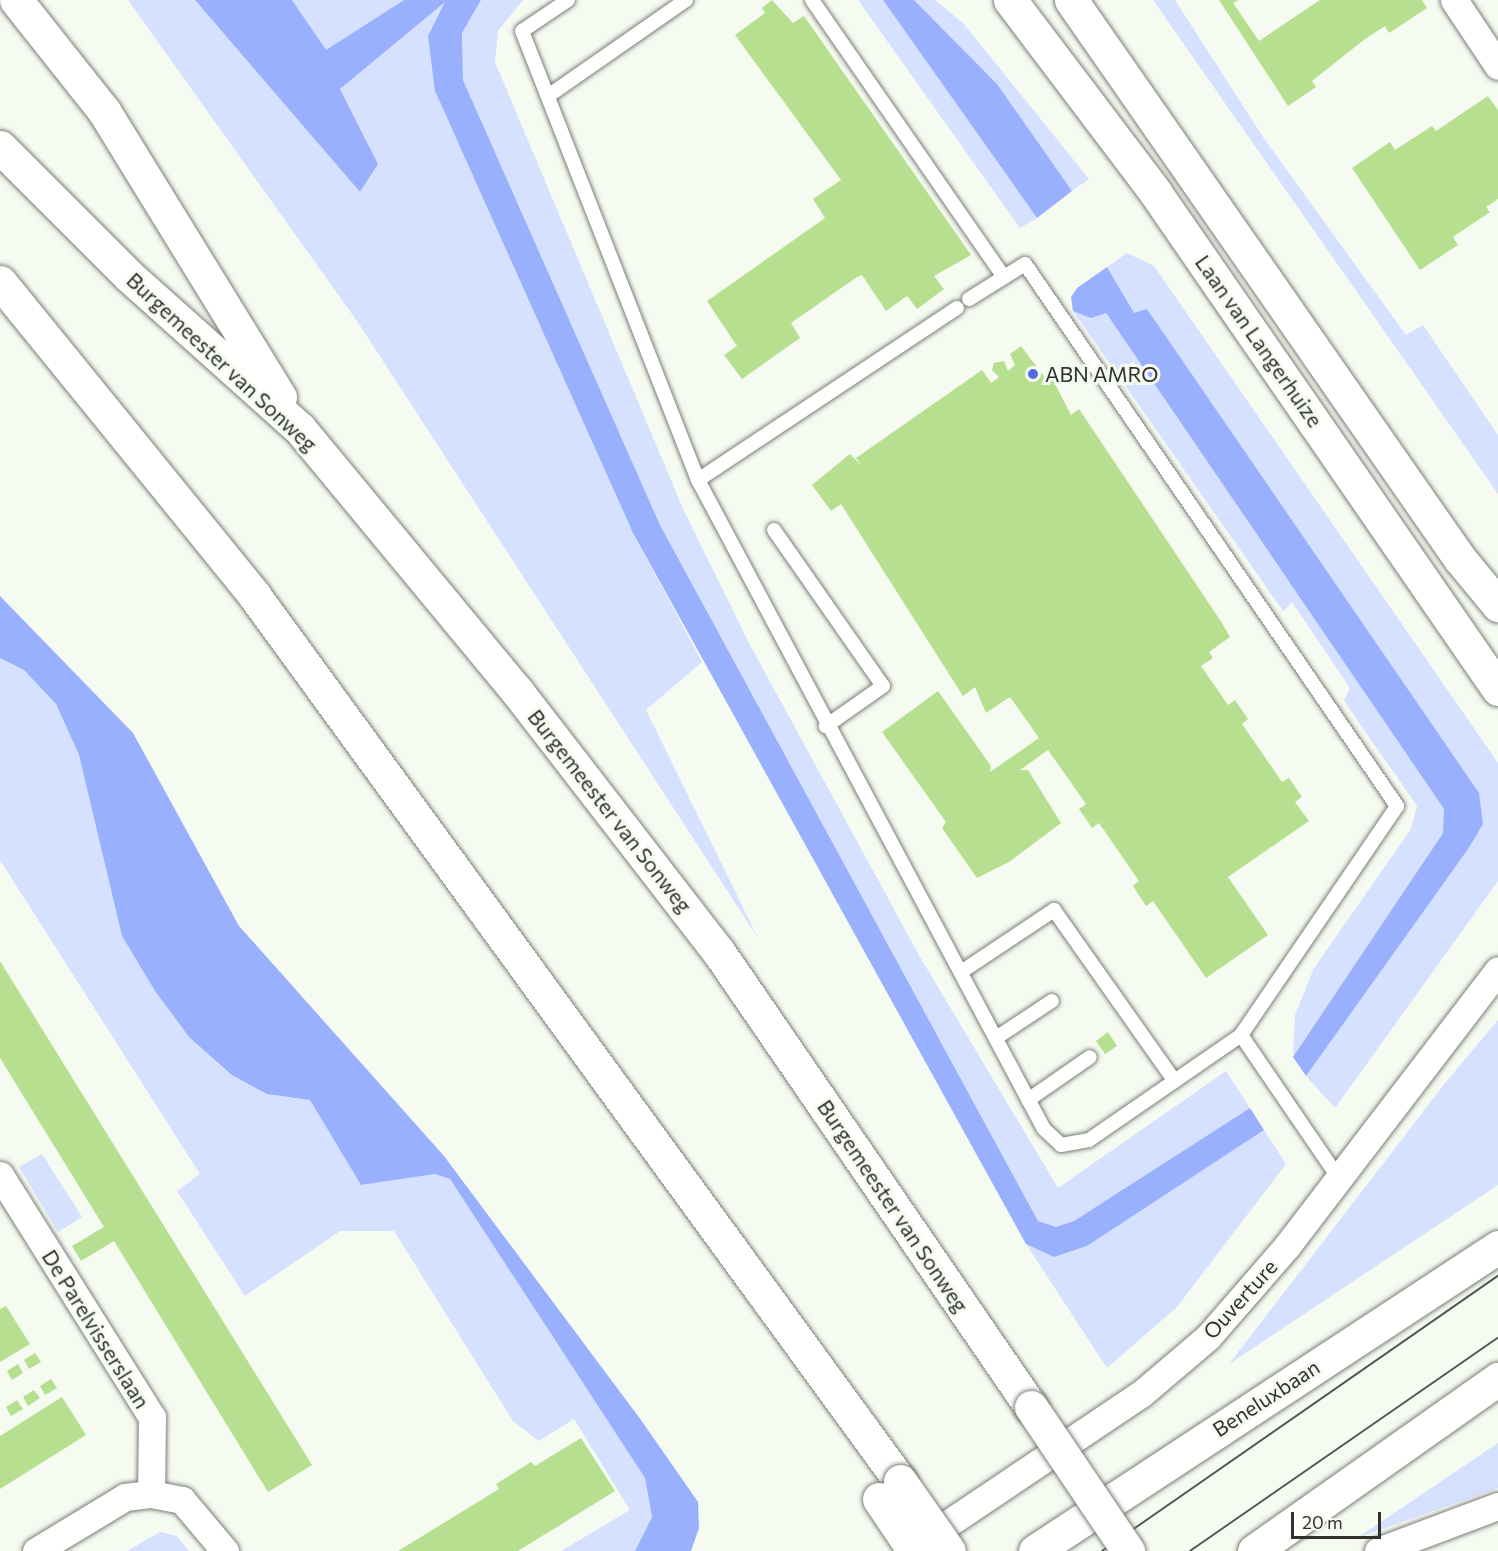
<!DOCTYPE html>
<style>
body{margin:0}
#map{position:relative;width:1498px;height:1551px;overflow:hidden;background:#f6fbf2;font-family:Commissioner,sans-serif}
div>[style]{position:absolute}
.green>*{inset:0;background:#d6e0ff}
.water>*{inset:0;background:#98b0fd}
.building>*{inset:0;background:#b6df8f}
.roads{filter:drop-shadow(0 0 2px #7a7e76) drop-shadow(0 0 2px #7a7e76)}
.service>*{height:14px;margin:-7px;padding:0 7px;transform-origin:7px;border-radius:7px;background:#fff}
.minor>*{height:27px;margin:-13.5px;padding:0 13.5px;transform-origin:13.5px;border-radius:13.5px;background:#fff}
.secondary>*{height:33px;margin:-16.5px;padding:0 16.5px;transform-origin:16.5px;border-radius:16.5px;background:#fff}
.primary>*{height:33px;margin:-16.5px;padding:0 16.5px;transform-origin:16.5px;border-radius:16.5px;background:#fff}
.motorway>*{height:33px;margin:-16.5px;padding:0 16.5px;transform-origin:16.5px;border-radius:16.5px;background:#fff}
.tram>*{height:1.5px;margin:-0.75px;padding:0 0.75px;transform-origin:0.75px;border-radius:0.75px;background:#535551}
.bridges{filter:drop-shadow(0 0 2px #7a7e76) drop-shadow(0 0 2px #7a7e76)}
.motorway-bridge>*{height:33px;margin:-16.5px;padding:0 16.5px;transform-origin:16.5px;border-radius:16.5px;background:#fff}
.dots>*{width:16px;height:16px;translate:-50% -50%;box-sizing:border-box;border:3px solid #f6fbf2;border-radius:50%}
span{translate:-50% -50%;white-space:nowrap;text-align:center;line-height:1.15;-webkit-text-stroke:6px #f6fbf2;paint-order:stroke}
.street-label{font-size:21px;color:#31322f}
.poi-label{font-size:21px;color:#31322f}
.left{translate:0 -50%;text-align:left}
.scale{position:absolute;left:1291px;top:1512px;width:90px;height:27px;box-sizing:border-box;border:3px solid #31322f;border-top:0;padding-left:8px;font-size:18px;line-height:21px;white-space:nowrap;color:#31322f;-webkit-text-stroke:4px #f6fbf2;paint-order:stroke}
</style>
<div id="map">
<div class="green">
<div style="clip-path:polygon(128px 0,195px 0,360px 192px,378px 164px,340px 89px,446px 1px,435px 91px,633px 533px,702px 662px,646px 710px,758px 938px,359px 324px)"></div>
<div style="clip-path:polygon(292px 0,404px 0,325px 51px)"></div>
<div style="clip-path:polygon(481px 0,523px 0,498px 31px,495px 62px,684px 511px,750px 645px,920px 957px,1058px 1188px,1226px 1071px,1250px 1108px,1074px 1221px,1056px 1227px,1038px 1221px,660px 525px,463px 80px,462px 33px)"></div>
<div style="clip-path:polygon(858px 0,883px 0,1037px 218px,1020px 228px)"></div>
<div style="clip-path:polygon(914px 0,935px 0,963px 23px,1089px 179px,1072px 191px,997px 84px)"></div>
<div style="clip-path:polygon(1153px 0,1175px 0,1263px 137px,1406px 335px,1423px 325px,1498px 435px,1498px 494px)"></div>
<div style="clip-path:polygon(1127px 253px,1154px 266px,1498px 763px,1498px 881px,1335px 1108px,1306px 1076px,1483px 824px,1148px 310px,1134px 314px,1107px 267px)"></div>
<div style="clip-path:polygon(1073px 311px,1105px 312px,1444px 809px,1443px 833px,1293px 1057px,1295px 1015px,1314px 968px,1411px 829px,1417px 806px,1344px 701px,1350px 688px,1292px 602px,1283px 611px)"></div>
<div style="clip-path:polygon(0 658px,24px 670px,56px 704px,79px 755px,122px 936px,155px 991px,189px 1037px,267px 1094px,310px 1100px,361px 1185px,435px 1174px,450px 1179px,645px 1478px,652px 1517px,635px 1551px,561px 1551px,630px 1510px,574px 1419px,539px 1441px,513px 1421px,394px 1231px,340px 1231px,245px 1296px,177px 1191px,200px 1174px,0 860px)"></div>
<div style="clip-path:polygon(1498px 1020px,1498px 1185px,1229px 1364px,1446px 1082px)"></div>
<div style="clip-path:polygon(1264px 1130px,1286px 1164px,1177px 1307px,1107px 1368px,1026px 1244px,1054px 1257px,1087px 1246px)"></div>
<div style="clip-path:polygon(42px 1154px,82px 1217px,58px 1232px,19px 1167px)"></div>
<div style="clip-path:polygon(1498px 1443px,1498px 1488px,1357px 1538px)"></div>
<div style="clip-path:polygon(160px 1532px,177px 1536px,189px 1551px,127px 1551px)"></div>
</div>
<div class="water">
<div style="clip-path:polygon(195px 0,292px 0,326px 50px,404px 0,481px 0,462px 33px,463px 80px,660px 525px,1038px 1221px,1056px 1227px,1074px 1221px,1250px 1108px,1264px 1130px,1087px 1246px,1054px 1257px,1026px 1244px,633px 533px,435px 91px,428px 36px,445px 2px,340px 89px,378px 164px,360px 192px)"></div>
<div style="clip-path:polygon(883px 0,914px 0,997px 84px,1072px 191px,1037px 218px)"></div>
<div style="clip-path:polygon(1107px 267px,1134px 313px,1147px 309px,1479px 793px,1483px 824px,1468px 849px,1306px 1076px,1293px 1057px,1443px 833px,1444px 809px,1106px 313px,1091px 318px,1073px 311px,1071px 297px,1077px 288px)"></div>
<div style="clip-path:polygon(0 596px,133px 733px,239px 926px,444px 1156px,641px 1420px,698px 1502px,699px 1528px,691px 1551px,635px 1551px,652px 1517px,645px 1478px,450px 1179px,435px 1174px,361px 1185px,310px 1100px,267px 1094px,232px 1075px,189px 1037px,155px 991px,122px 936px,79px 755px,56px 704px,24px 670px,0 658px)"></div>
</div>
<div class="building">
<div style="clip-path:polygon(772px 0,793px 23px,804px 16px,971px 255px,934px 276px,944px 289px,917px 309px,907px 296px,886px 311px,862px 275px,857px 277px,791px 323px,800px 338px,742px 379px,724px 355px,737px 346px,707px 301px,825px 218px,813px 199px,841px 180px,735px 35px,765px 13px,762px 8px)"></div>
<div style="clip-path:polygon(1219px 0,1239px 0,1233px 3px,1259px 41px,1320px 0,1422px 0,1427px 8px,1389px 33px,1385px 26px,1365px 39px,1312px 81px,1316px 87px,1288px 106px)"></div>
<div style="clip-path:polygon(1488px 96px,1498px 110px,1498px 199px,1486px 207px,1490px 212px,1453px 237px,1458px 245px,1420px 270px,1352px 168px,1390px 142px,1395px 150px,1432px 126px,1436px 131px)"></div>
<div style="clip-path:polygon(1021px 346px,1046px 379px,1051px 376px,1071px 415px,1079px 409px,1222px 623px,1230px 637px,1209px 652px,1213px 658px,1201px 666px,1228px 705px,1235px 700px,1248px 719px,1242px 724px,1282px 782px,1289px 778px,1302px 797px,1295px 802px,1309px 821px,1228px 877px,1268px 935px,1206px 978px,1153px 901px,1146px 906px,1133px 886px,1139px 881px,1099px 823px,1092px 828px,1079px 809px,1086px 804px,1048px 750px,1020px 770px,1028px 770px,1061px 823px,1009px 862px,977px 878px,942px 828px,946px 822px,882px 732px,938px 691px,991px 766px,990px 772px,1039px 738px,1010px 697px,986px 713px,975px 687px,963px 696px,841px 504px,831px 511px,812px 485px,850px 454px,862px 466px,856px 458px,982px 370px,991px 383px,999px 377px,992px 370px,994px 363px,1004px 361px,1008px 371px,1015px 365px,1010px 354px)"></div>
<div style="clip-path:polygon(0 961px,312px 1465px,268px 1492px,114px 1241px,81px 1261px,72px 1246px,104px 1227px,0 1058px)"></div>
<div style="clip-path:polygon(1108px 1032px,1117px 1046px,1105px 1054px,1096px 1041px)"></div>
<div style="clip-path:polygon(6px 1306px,30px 1344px,0 1362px,0 1309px)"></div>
<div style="clip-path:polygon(35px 1353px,41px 1362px,29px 1369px,24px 1360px)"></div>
<div style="clip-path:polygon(18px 1364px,23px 1373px,12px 1380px,7px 1371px)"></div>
<div style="clip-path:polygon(51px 1379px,57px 1388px,45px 1395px,40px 1386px)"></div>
<div style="clip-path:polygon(34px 1390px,40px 1398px,28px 1406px,23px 1397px)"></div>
<div style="clip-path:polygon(62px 1397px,86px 1435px,0 1489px,0 1436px)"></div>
<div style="clip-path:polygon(17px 1400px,23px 1409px,11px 1416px,6px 1407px)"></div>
<div style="clip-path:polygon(581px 1438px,615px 1491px,518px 1551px,398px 1551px,499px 1489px,496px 1484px,531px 1462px,535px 1466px)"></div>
</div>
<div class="roads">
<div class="service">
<div style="left:568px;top:0;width:55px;rotate:146deg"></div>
<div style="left:522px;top:31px;width:482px;rotate:68.6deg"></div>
<div style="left:698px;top:480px;width:735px;rotate:61.94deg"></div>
<div style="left:1044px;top:1129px;width:23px;rotate:43deg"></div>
<div style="left:1061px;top:1145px;width:28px;rotate:-10deg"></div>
<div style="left:1089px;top:1140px;width:185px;rotate:-34.6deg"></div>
<div style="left:1241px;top:1035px;width:277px;rotate:-55.7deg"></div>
<div style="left:1397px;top:806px;width:657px;rotate:-124.46deg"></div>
<div style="left:1025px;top:264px;width:66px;rotate:148deg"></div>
<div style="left:812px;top:0;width:337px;rotate:55.3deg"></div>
<div style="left:548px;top:96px;width:168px;rotate:-34.8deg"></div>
<div style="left:698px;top:480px;width:311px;rotate:-33.6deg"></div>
<div style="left:774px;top:530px;width:190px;rotate:55.1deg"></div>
<div style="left:883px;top:686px;width:70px;rotate:144.9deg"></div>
<div style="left:961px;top:972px;width:112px;rotate:-33.7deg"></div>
<div style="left:1054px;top:910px;width:208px;rotate:54.8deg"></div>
<div style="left:1241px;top:1035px;width:176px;rotate:55.7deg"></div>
<div style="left:996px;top:1038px;width:67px;rotate:-33.5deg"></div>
<div style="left:1028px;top:1100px;width:75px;rotate:-34.7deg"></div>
</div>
<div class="minor">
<div style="left:1454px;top:0;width:79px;rotate:56.3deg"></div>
<div style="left:0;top:1175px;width:286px;rotate:57.9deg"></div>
<div style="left:152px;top:1417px;width:77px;rotate:90.7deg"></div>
<div style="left:919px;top:1543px;width:267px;rotate:-33.9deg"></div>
<div style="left:1141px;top:1394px;width:88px;rotate:-40.4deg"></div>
<div style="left:1208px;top:1337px;width:121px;rotate:-49deg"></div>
<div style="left:1287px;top:1246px;width:347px;rotate:-52.6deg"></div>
<div style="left:36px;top:1551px;width:104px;rotate:-31.2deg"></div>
<div style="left:125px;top:1497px;width:26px;rotate:-7deg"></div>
<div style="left:151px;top:1494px;width:32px;rotate:11deg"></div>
<div style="left:182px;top:1500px;width:67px;rotate:49.9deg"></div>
<div style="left:1378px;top:1551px;width:128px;rotate:-20.6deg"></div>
</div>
<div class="secondary">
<div style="left:1035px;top:1551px;width:554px;rotate:-33.29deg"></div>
<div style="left:1254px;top:1551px;width:299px;rotate:-35.2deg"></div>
</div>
<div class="primary">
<div style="left:1010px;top:0;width:241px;rotate:52.9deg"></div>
<div style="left:1155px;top:192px;width:604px;rotate:55.39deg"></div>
<div style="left:1071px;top:0;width:681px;rotate:55.17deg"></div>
<div style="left:1460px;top:559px;width:60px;rotate:50.4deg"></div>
</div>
<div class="motorway">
<div style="left:16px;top:0;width:142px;rotate:51.6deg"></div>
<div style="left:104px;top:111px;width:336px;rotate:58.4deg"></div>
<div style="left:0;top:147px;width:182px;rotate:45deg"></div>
<div style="left:129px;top:276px;width:229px;rotate:41.8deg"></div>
<div style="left:300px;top:429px;width:339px;rotate:50.4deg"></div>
<div style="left:516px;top:690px;width:330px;rotate:52.3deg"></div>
<div style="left:718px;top:951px;width:553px;rotate:55.53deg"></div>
<div style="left:0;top:282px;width:403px;rotate:50.9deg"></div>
<div style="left:254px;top:595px;width:1096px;rotate:53.9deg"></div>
</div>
</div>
<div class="tram">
<div style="left:1102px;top:1551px;width:482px;rotate:-34.8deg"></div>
<div style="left:1190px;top:1551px;width:374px;rotate:-34.7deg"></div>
</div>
<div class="bridges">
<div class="motorway-bridge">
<div style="left:1031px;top:1407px;width:174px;rotate:56deg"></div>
<div style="left:900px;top:1481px;width:85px;rotate:55deg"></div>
<div style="left:879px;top:1499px;width:63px;rotate:56.1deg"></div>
</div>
</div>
<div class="dots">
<div style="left:1033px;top:374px;background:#526de2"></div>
</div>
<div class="street-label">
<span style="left:1259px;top:341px;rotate:55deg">Laan van Langerhuize</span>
<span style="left:222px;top:362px;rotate:43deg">Burgemeester van Sonweg</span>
<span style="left:610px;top:811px;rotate:52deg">Burgemeester van Sonweg</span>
<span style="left:893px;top:1206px;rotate:56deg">Burgemeester van Sonweg</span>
<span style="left:1240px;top:1299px;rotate:-48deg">Ouverture</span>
<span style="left:96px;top:1329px;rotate:58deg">De Parelvisserslaan</span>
<span style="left:1266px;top:1398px;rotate:-33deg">Beneluxbaan</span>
</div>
<div class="poi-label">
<span class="left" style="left:1045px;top:374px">ABN AMRO</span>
</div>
<div class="scale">20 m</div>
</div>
